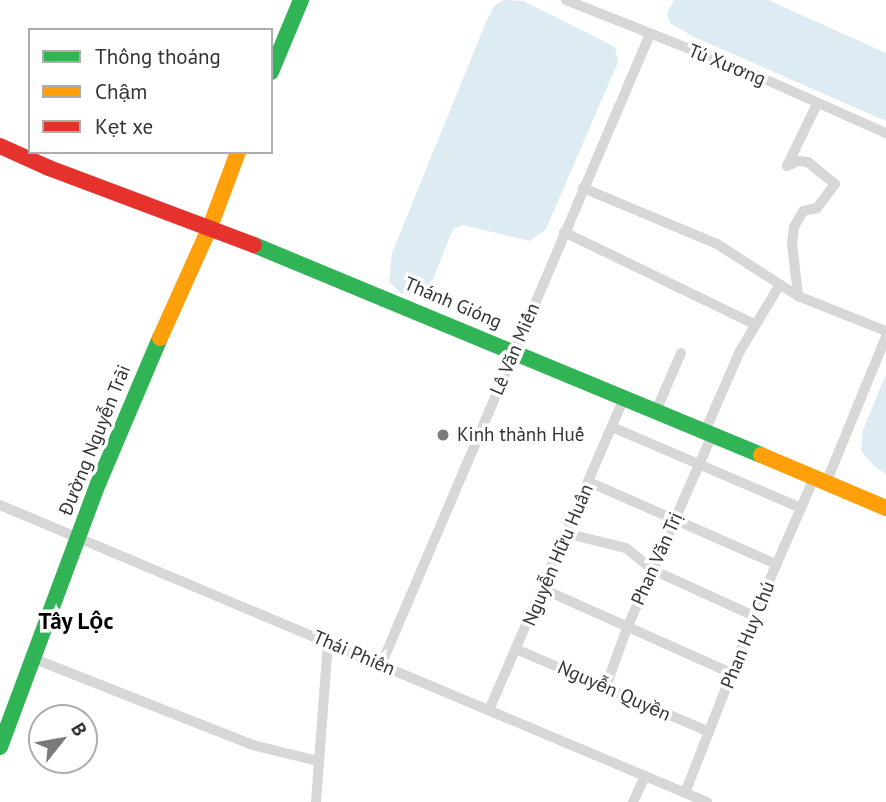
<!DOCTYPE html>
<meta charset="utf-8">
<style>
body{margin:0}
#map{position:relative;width:886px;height:802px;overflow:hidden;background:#fff;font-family:"PT Sans",sans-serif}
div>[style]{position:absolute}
.water>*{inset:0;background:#ddebf3}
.street>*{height:10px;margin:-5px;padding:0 5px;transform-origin:5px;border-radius:5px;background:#d7d7d7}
.fast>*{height:16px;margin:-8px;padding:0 8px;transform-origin:8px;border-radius:8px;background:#30b455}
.slow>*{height:16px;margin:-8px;padding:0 8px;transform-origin:8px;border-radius:8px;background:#ff9f0a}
.jam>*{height:16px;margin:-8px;padding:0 8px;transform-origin:8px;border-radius:8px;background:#e5322d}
.dots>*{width:19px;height:19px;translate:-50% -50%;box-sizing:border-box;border:4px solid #fff;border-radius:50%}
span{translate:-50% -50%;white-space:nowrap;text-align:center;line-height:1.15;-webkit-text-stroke:7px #fff;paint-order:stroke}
.street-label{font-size:19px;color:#333}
.poi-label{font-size:19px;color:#333}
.left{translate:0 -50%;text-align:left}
.quarter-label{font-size:23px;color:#000;font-weight:700}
.legend{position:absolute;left:28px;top:28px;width:245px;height:126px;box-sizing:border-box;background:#fff;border:2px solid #adadad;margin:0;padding:9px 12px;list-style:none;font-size:21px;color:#333}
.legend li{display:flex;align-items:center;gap:14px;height:35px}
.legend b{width:35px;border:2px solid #adadad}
.north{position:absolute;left:28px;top:704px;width:70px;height:70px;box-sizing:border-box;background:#fff;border:2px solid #adadad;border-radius:50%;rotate:59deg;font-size:19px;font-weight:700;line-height:28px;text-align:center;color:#333}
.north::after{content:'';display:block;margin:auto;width:24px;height:32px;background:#7a7a7a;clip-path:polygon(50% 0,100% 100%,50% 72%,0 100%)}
</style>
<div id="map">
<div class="water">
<div style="clip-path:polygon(504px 0,523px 1px,615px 47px,618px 62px,546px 229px,530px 241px,463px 225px,453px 229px,433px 279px,421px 295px,401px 293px,389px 282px,392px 253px,486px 22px,495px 5px)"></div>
<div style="clip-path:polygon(674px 0,768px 0,886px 53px,886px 121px,692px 36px,670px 23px,667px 14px)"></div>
<div style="clip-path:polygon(886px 374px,886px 474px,874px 466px,861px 451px,863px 430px)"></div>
</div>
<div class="street">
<div style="left:566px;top:0;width:209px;rotate:21.6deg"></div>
<div style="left:760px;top:77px;width:138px;rotate:24deg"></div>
<div style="left:787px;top:166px;width:13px;rotate:-23deg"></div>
<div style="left:799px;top:161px;width:9px;rotate:6deg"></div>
<div style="left:808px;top:162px;width:35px;rotate:39deg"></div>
<div style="left:835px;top:184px;width:30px;rotate:127deg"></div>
<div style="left:817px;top:208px;width:14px;rotate:168deg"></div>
<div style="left:803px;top:211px;width:18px;rotate:119deg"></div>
<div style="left:794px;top:227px;width:16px;rotate:97deg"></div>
<div style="left:792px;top:243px;width:53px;rotate:83.5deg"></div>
<div style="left:787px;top:166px;width:69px;rotate:-64.2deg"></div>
<div style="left:583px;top:188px;width:145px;rotate:22.7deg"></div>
<div style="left:717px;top:244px;width:96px;rotate:32.7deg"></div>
<div style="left:798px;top:296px;width:95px;rotate:21.7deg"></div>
<div style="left:564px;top:232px;width:213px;rotate:25.8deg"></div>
<div style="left:656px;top:411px;width:63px;rotate:-66.7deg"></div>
<div style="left:612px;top:427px;width:203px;rotate:23.2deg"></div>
<div style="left:705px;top:431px;width:87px;rotate:-66.4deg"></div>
<div style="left:740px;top:351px;width:76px;rotate:-59deg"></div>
<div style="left:589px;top:482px;width:204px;rotate:23.7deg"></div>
<div style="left:826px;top:483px;width:158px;rotate:-67.7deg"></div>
<div style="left:0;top:505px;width:767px;rotate:22.79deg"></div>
<div style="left:565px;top:533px;width:63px;rotate:13.8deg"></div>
<div style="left:626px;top:548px;width:35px;rotate:39deg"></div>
<div style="left:653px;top:570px;width:111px;rotate:24.5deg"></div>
<div style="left:543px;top:589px;width:208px;rotate:24.1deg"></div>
<div style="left:518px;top:650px;width:208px;rotate:23.2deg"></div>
<div style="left:32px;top:658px;width:238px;rotate:21.5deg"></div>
<div style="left:253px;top:745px;width:67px;rotate:13.8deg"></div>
<div style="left:381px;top:665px;width:686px;rotate:-66.91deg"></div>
<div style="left:606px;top:686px;width:62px;rotate:-70.1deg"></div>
<div style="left:627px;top:628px;width:211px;rotate:-66.2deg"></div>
<div style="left:489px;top:710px;width:340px;rotate:-66.6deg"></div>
<div style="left:685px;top:793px;width:190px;rotate:-68.7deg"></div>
<div style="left:754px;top:616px;width:150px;rotate:-66.5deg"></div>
<div style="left:316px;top:802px;width:159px;rotate:-85.7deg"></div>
<div style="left:633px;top:802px;width:29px;rotate:-65deg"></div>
</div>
<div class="fast">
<div style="left:271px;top:72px;width:78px;rotate:-67.4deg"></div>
<div style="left:254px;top:245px;width:549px;rotate:22.5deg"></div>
<div style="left:0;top:747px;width:281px;rotate:-69.6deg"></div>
<div style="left:98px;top:484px;width:159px;rotate:-67deg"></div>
</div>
<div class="slow">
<div style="left:160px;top:338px;width:122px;rotate:-65.8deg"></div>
<div style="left:210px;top:227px;width:80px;rotate:-69.5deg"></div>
<div style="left:761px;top:455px;width:136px;rotate:23deg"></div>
</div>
<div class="jam">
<div style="left:0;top:146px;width:54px;rotate:24.2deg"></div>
<div style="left:49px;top:168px;width:219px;rotate:20.6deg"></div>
</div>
<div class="dots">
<div style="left:443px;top:435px;background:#7a7a7a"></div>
</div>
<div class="street-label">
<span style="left:727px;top:65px;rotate:22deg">Tú Xương</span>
<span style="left:453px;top:303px;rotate:23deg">Thánh Gióng</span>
<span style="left:515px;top:349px;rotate:-67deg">Lê Văn Miến</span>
<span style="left:95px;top:440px;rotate:-68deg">Đường Nguyễn Trãi</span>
<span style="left:558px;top:555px;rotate:-67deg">Nguyễn Hữu Huân</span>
<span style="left:657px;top:559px;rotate:-66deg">Phan Văn Trị</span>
<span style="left:748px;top:635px;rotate:-68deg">Phan Huy Chú</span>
<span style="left:354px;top:653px;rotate:23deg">Thái Phiên</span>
<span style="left:614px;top:691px;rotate:24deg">Nguyễn Quyền</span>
</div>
<div class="poi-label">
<span class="left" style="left:457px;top:435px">Kinh thành Huế</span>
</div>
<div class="quarter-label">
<span style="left:76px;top:621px">Tây Lộc</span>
</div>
<ul class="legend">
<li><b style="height:9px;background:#30b455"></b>Thông thoáng</li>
<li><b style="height:9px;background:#ff9f0a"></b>Chậm</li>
<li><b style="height:9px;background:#e5322d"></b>Kẹt xe</li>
</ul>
<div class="north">B</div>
</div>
